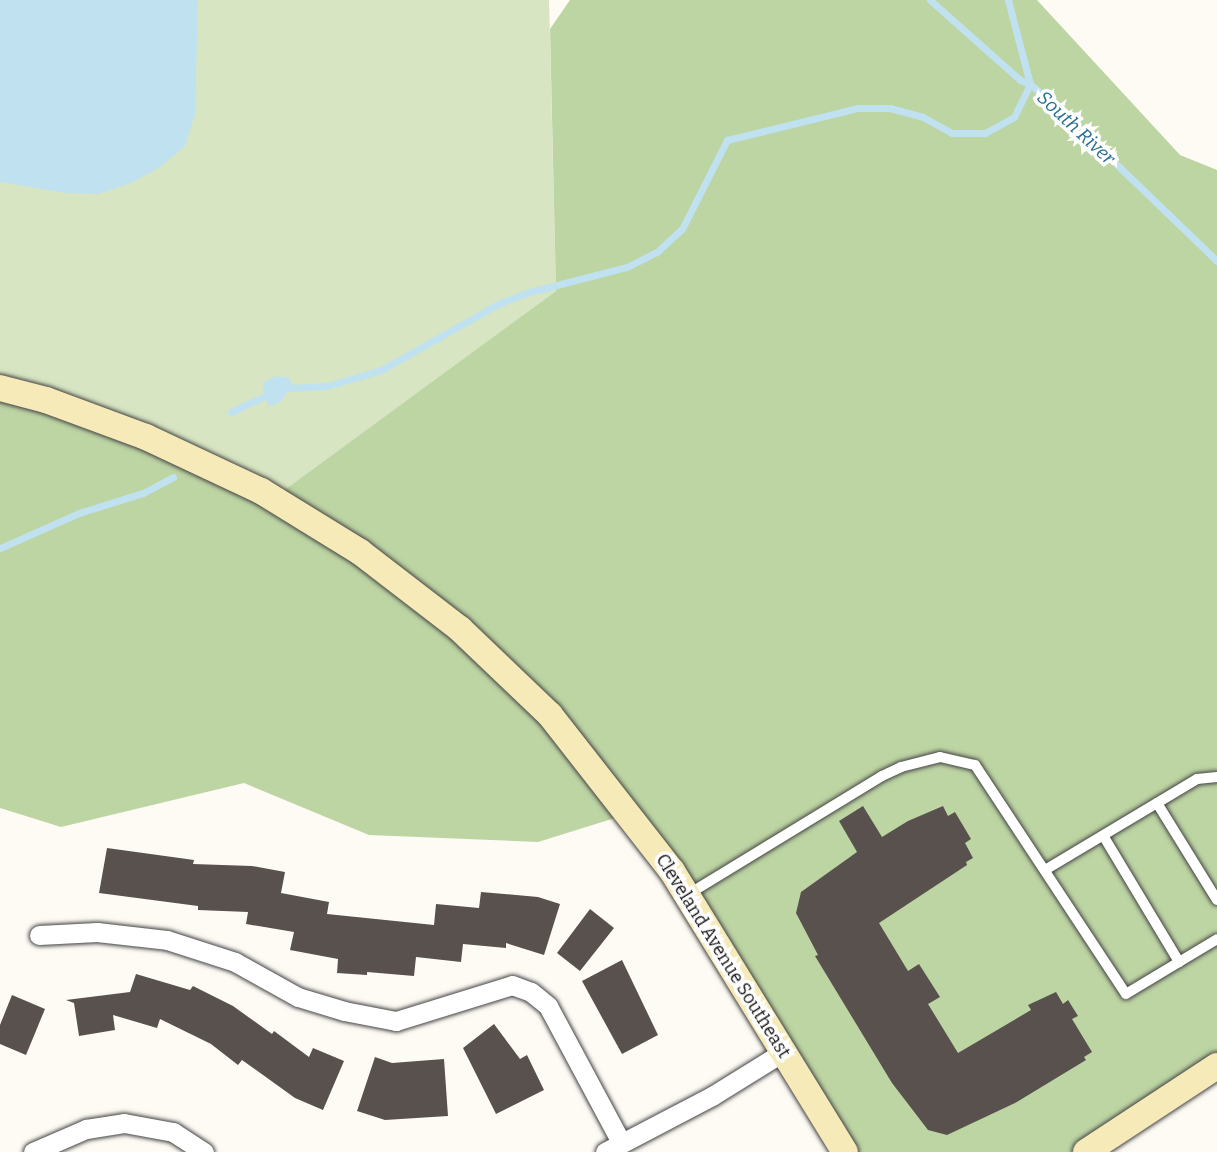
<!DOCTYPE html>
<style>
body{margin:0}
#map{position:relative;width:1217px;height:1152px;overflow:hidden;background:#fefbf5;font-family:Bitter,serif}
div>[style]{position:absolute}
.green>*{inset:0;background:#d7e5c2}
.forest>*{inset:0;background:#bdd4a3}
.water>*{inset:0;background:#c0e1f0}
.stream>*{height:7px;margin:-3.5px;padding:0 3.5px;transform-origin:3.5px;border-radius:3.5px;background:#c0e1f0}
.building>*{inset:0;background:#58514e}
.roads{filter:drop-shadow(0 0 2px #444) drop-shadow(0 0 2px #444)}
.service>*{height:10px;margin:-5px;padding:0 5px;transform-origin:5px;border-radius:5px;background:#fff}
.minor>*{height:19px;margin:-9.5px;padding:0 9.5px;transform-origin:9.5px;border-radius:9.5px;background:#fff}
.secondary>*{height:26px;margin:-13px;padding:0 13px;transform-origin:13px;border-radius:13px;background:#f6eab8}
span{translate:-50% -50%;white-space:nowrap;text-align:center;line-height:1.15;-webkit-text-stroke:7px #fff;paint-order:stroke}
.street-label{font-size:18px;color:#111}
.water-label{font-size:19px;color:#286e94;font-style:italic}
</style>
<div id="map">
<div class="green">
<div style="clip-path:polygon(0 0,549px 0,556px 291px,263px 507px,0 395px)"></div>
</div>
<div class="forest">
<div style="clip-path:polygon(570px 0,1037px 0,1180px 155px,1217px 170px,1217px 1064px,1088px 1152px,856px 1152px,684px 881px,615px 818px,538px 842px,369px 835px,244px 783px,61px 827px,0 808px,0 395px,106px 422px,263px 506px,556px 291px,550px 29px)"></div>
</div>
<div class="water">
<div style="clip-path:polygon(0 0,198px 0,195px 114px,185px 146px,160px 167px,131px 183px,98px 194px,65px 193px,0 182px)"></div>
<div style="clip-path:polygon(276px 376px,290px 378px,292px 387px,279px 403px,268px 406px,263px 387px,264px 382px)"></div>
</div>
<div class="stream">
<div style="left:930px;top:0;width:120px;rotate:41.6deg"></div>
<div style="left:1020px;top:80px;width:11px;rotate:22deg"></div>
<div style="left:1030px;top:84px;width:37px;rotate:41deg"></div>
<div style="left:1058px;top:108px;width:221px;rotate:43.9deg"></div>
<div style="left:286px;top:388px;width:41px;rotate:-2.8deg"></div>
<div style="left:327px;top:386px;width:56px;rotate:-16.5deg"></div>
<div style="left:381px;top:370px;width:134px;rotate:-29.4deg"></div>
<div style="left:498px;top:304px;width:34px;rotate:-21deg"></div>
<div style="left:530px;top:292px;width:100px;rotate:-14.5deg"></div>
<div style="left:627px;top:267px;width:34px;rotate:-27deg"></div>
<div style="left:657px;top:252px;width:34px;rotate:-43deg"></div>
<div style="left:682px;top:229px;width:100px;rotate:-63.2deg"></div>
<div style="left:727px;top:140px;width:134px;rotate:-13.8deg"></div>
<div style="left:857px;top:108px;width:33px"></div>
<div style="left:890px;top:108px;width:34px;rotate:15deg"></div>
<div style="left:923px;top:117px;width:33px;rotate:29deg"></div>
<div style="left:952px;top:133px;width:33px"></div>
<div style="left:985px;top:133px;width:33px;rotate:-29deg"></div>
<div style="left:1014px;top:117px;width:37px;rotate:-64deg"></div>
<div style="left:1030px;top:84px;width:87px;rotate:-104.7deg"></div>
<div style="left:231px;top:412px;width:44px;rotate:-25.4deg"></div>
<div style="left:0;top:548px;width:86px;rotate:-23.9deg"></div>
<div style="left:79px;top:513px;width:67px;rotate:-17.4deg"></div>
<div style="left:143px;top:493px;width:34px;rotate:-28deg"></div>
</div>
<div class="building">
<div style="clip-path:polygon(863px 806px,882px 837px,908px 821px,943px 806px,948px 816px,955px 812px,971px 839px,965px 843px,973px 858px,966px 862px,967px 865px,879px 923px,908px 971px,919px 964px,940px 997px,928px 1004px,958px 1053px,1031px 1010px,1028px 1005px,1056px 992px,1063px 1004px,1068px 1000px,1078px 1016px,1072px 1019px,1092px 1052px,1084px 1057px,1086px 1060px,1015px 1103px,947px 1135px,928px 1130px,892px 1083px,815px 956px,818px 955px,796px 913px,801px 892px,857px 852px,839px 821px)"></div>
<div style="clip-path:polygon(107px 848px,194px 860px,193px 864px,252px 866px,285px 872px,281px 893px,329px 902px,327px 914px,434px 925px,436px 904px,479px 908px,481px 892px,538px 897px,560px 904px,544px 955px,506px 943px,506px 948px,463px 944px,461px 962px,416px 957px,414px 976px,367px 972px,367px 975px,337px 973px,338px 959px,290px 950px,294px 932px,246px 924px,248px 912px,198px 910px,198px 906px,99px 893px)"></div>
<div style="clip-path:polygon(590px 909px,614px 928px,580px 971px,557px 953px)"></div>
<div style="clip-path:polygon(622px 960px,658px 1035px,622px 1054px,582px 981px)"></div>
<div style="clip-path:polygon(136px 974px,190px 990px,193px 986px,233px 1006px,272px 1034px,274px 1031px,309px 1057px,313px 1048px,344px 1061px,323px 1110px,295px 1098px,242px 1060px,238px 1065px,211px 1044px,160px 1019px,157px 1028px,113px 1015px,115px 1030px,79px 1036px,74px 1003px,66px 1000px,130px 992px)"></div>
<div style="clip-path:polygon(12px 995px,45px 1009px,26px 1055px,0 1044px,0 1025px)"></div>
<div style="clip-path:polygon(494px 1024px,520px 1059px,527px 1055px,544px 1090px,496px 1114px,463px 1048px)"></div>
<div style="clip-path:polygon(375px 1057px,392px 1063px,444px 1059px,448px 1116px,385px 1120px,357px 1111px)"></div>
</div>
<div class="roads">
<div class="service">
<div style="left:1157px;top:803px;width:114px;rotate:58.3deg"></div>
<div style="left:1104px;top:837px;width:146px;rotate:59deg"></div>
<div style="left:1045px;top:870px;width:177px;rotate:-30.9deg"></div>
<div style="left:1197px;top:779px;width:20px;rotate:-6deg"></div>
<div style="left:687px;top:895px;width:228px;rotate:-31.4deg"></div>
<div style="left:882px;top:776px;width:21px;rotate:-25deg"></div>
<div style="left:901px;top:767px;width:40px;rotate:-14.4deg"></div>
<div style="left:940px;top:757px;width:36px;rotate:13deg"></div>
<div style="left:975px;top:765px;width:274px;rotate:56.6deg"></div>
<div style="left:1126px;top:994px;width:106px;rotate:-31.1deg"></div>
</div>
<div class="minor">
<div style="left:39px;top:935px;width:58px;rotate:-3deg"></div>
<div style="left:97px;top:932px;width:70px;rotate:6.5deg"></div>
<div style="left:167px;top:940px;width:71px;rotate:17.9deg"></div>
<div style="left:235px;top:962px;width:72px;rotate:29.1deg"></div>
<div style="left:298px;top:997px;width:48px;rotate:16.9deg"></div>
<div style="left:344px;top:1011px;width:53px;rotate:10.9deg"></div>
<div style="left:396px;top:1021px;width:121px;rotate:-17.2deg"></div>
<div style="left:512px;top:985px;width:20px;rotate:20deg"></div>
<div style="left:531px;top:992px;width:22px;rotate:39deg"></div>
<div style="left:548px;top:1006px;width:154px;rotate:61.8deg"></div>
<div style="left:33px;top:1152px;width:58px;rotate:-23.5deg"></div>
<div style="left:86px;top:1129px;width:38px;rotate:-9deg"></div>
<div style="left:124px;top:1123px;width:50px;rotate:10.4deg"></div>
<div style="left:173px;top:1132px;width:37px;rotate:33deg"></div>
<div style="left:605px;top:1152px;width:121px;rotate:-27.6deg"></div>
<div style="left:712px;top:1096px;width:84px;rotate:-31.8deg"></div>
</div>
<div class="secondary">
<div style="left:0;top:388px;width:48px;rotate:14.6deg"></div>
<div style="left:46px;top:400px;width:107px;rotate:20.3deg"></div>
<div style="left:146px;top:437px;width:127px;rotate:25.2deg"></div>
<div style="left:261px;top:491px;width:116px;rotate:31.6deg"></div>
<div style="left:360px;top:552px;width:126px;rotate:37.6deg"></div>
<div style="left:460px;top:629px;width:124px;rotate:43.7deg"></div>
<div style="left:550px;top:715px;width:198px;rotate:52deg"></div>
<div style="left:672px;top:871px;width:330px;rotate:58.4deg"></div>
<div style="left:1086px;top:1152px;width:157px;rotate:-33.3deg"></div>
</div>
</div>
<div class="street-label">
<span style="left:723px;top:956px;rotate:58deg">Cleveland Avenue Southeast</span>
</div>
<div class="water-label">
<span style="left:1076px;top:128px;rotate:43deg">South River</span>
</div>
</div>
